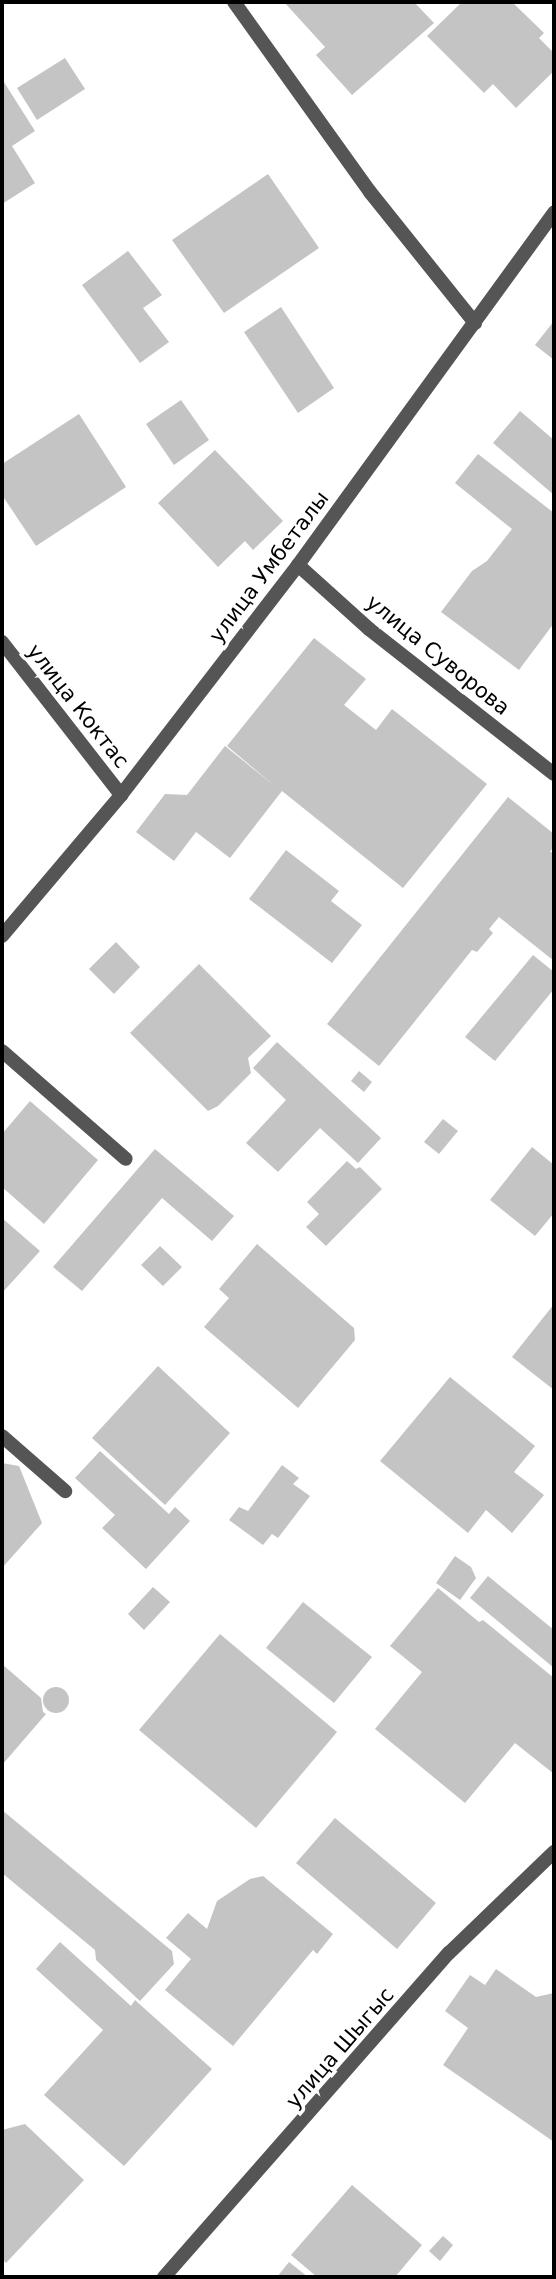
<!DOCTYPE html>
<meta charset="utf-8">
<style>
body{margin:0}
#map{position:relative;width:556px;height:2279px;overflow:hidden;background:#fff;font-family:"DejaVu Sans",sans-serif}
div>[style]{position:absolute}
.building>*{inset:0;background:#c4c4c4}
.round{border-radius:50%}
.street>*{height:14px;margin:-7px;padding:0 7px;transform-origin:7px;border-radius:7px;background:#555}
span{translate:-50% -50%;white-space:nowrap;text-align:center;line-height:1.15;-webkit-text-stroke:7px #fff;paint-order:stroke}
.street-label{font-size:21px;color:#000}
.frame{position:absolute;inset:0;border:4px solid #000;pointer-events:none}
</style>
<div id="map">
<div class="building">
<div style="clip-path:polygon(284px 2px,414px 2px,434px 23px,352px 95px,316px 55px,325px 47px)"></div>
<div style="clip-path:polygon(462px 2px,512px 2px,544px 33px,539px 38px,554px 53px,554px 71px,516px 108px,493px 84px,484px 93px,427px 36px)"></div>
<div style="clip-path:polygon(65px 58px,85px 89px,37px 120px,17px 88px)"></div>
<div style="clip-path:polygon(2px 79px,35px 131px,12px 146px,35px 183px,2px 204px)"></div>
<div style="clip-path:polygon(268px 174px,319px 248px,224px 313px,172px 240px)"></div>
<div style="clip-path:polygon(128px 251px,162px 295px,143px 308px,169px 342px,140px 363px,82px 285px)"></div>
<div style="clip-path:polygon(281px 307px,334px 388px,298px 413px,244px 332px)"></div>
<div style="clip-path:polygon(554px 321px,554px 360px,535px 345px)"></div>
<div style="clip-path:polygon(181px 400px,209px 440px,174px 465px,146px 424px)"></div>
<div style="clip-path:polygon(520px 411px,554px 440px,554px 495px,493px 443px)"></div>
<div style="clip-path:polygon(79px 414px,126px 487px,36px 546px,2px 495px,2px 464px)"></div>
<div style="clip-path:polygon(215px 450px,283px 521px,253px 550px,245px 541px,218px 567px,158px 503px)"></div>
<div style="clip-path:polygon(478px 454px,554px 513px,554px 623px,519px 670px,441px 612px,472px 571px,487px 561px,512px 529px,455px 483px)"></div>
<div style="clip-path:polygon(314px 638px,366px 679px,344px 705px,376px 730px,392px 709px,487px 784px,403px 888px,282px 791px,230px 858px,196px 832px,174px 861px,136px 832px,165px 794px,187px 795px,225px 746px,276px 787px,227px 746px)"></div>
<div style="clip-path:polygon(508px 797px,554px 834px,554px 846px,550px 852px,554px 853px,554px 961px,499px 917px,489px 929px,493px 933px,477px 952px,472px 950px,379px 1066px,327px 1024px)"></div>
<div style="clip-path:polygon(286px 850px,339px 891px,331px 901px,362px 925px,332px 963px,249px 899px)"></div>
<div style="clip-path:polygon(116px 942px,140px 967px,114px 994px,89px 969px)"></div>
<div style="clip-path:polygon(533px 955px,554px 972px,554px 989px,495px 1061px,465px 1037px)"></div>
<div style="clip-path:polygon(199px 964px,271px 1036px,248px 1058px,251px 1073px,218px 1106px,208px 1111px,130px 1033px)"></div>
<div style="clip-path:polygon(277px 1042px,381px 1138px,358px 1163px,320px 1128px,278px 1172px,246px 1143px,286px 1100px,253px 1068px)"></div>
<div style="clip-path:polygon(359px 1071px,372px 1082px,364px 1092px,351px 1081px)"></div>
<div style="clip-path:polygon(30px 1101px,98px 1160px,44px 1224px,2px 1187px,2px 1134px)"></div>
<div style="clip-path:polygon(443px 1119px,458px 1131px,439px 1154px,424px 1142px)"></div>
<div style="clip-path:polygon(532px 1147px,554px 1165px,554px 1213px,535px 1236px,490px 1200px)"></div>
<div style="clip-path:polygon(155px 1149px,234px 1216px,212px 1241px,162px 1198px,82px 1291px,53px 1267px)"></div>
<div style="clip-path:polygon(347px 1161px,356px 1169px,360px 1167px,382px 1189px,326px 1246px,306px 1227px,319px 1214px,307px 1202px)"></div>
<div style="clip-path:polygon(2px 1218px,40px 1251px,2px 1293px)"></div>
<div style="clip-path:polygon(257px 1244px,354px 1328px,355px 1340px,298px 1408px,204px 1327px,229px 1298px,219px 1289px)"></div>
<div style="clip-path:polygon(160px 1246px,182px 1267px,163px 1286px,141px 1265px)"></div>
<div style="clip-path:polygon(554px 1304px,554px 1390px,512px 1357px)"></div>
<div style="clip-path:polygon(158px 1366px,230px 1433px,165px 1505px,92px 1438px)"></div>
<div style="clip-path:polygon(450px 1377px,535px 1446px,514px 1472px,544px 1495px,512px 1533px,486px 1510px,468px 1533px,380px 1461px)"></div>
<div style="clip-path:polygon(100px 1451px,169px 1514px,175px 1507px,190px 1521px,146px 1569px,102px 1528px,115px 1515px,75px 1478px)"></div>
<div style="clip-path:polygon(2px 1463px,19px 1466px,42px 1523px,2px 1568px)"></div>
<div style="clip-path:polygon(282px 1465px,299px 1478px,293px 1484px,310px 1496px,278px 1538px,272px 1534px,263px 1545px,229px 1520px,239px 1507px,248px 1511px)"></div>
<div style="clip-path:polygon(455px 1556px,471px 1567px,476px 1578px,460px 1600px,436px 1583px)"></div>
<div style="clip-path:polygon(488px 1576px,554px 1630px,554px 1668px,470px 1598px)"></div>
<div style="clip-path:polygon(153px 1587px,170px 1602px,144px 1630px,128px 1614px)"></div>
<div style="clip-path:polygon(438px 1588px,479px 1622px,483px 1620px,554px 1678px,554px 1774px,515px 1743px,465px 1803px,375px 1729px,422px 1672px,390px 1646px)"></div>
<div style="clip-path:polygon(303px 1602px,372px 1657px,334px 1703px,266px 1648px)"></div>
<div style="clip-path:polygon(220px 1634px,337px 1732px,256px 1828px,139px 1730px)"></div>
<div style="clip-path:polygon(2px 1664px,41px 1698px,43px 1712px,46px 1714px,2px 1765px)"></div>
<div class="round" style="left:43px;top:1687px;width:26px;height:26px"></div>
<div style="clip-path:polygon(2px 1810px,172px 1951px,174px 1964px,140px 2001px,96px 1960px,95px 1950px,2px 1873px)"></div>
<div style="clip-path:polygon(335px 1818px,436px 1903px,397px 1949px,296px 1863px)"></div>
<div style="clip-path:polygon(263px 1876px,333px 1934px,317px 1954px,313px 1950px,233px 2046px,165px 1990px,191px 1959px,166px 1938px,188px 1913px,207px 1929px,217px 1901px,250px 1879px)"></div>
<div style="clip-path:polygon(60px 1942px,131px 2006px,135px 2000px,212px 2069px,124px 2166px,44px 2095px,103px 2030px,36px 1969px)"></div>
<div style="clip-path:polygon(496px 1969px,536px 1997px,554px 1993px,554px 2142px,443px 2065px,468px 2028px,445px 2011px,470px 1975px,485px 1985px)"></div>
<div style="clip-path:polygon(25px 2124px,84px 2180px,6px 2263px,2px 2259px,2px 2130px)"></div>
<div style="clip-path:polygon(352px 2185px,422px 2245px,395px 2277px,317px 2277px,291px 2255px)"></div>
<div style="clip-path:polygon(443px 2236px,453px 2245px,440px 2261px,429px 2251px)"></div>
<div style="clip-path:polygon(289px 2262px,308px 2277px,277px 2277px)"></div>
</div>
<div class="street">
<div style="left:234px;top:2px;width:234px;rotate:54.4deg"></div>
<div style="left:370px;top:192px;width:168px;rotate:51.3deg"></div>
<div style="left:298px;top:565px;width:96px;rotate:42deg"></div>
<div style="left:369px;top:629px;width:235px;rotate:38.1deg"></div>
<div style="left:2px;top:642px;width:194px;rotate:52.1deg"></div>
<div style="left:2px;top:936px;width:185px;rotate:-49.8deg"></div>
<div style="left:121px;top:795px;width:290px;rotate:-52.4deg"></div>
<div style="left:298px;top:565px;width:436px;rotate:-54deg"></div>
<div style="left:2px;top:1051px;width:164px;rotate:41.1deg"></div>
<div style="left:2px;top:1436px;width:84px;rotate:41.1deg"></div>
<div style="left:164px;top:2277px;width:432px;rotate:-48.7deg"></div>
<div style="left:449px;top:1953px;width:146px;rotate:-43.9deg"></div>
</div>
<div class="street-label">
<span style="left:269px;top:567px;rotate:-53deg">улица Умбеталы</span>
<span style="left:438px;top:655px;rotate:39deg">улица Суворова</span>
<span style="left:78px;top:706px;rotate:52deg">улица Коктас</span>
<span style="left:340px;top:2048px;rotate:-49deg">улица Шыгыс</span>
</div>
<div class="frame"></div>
</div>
